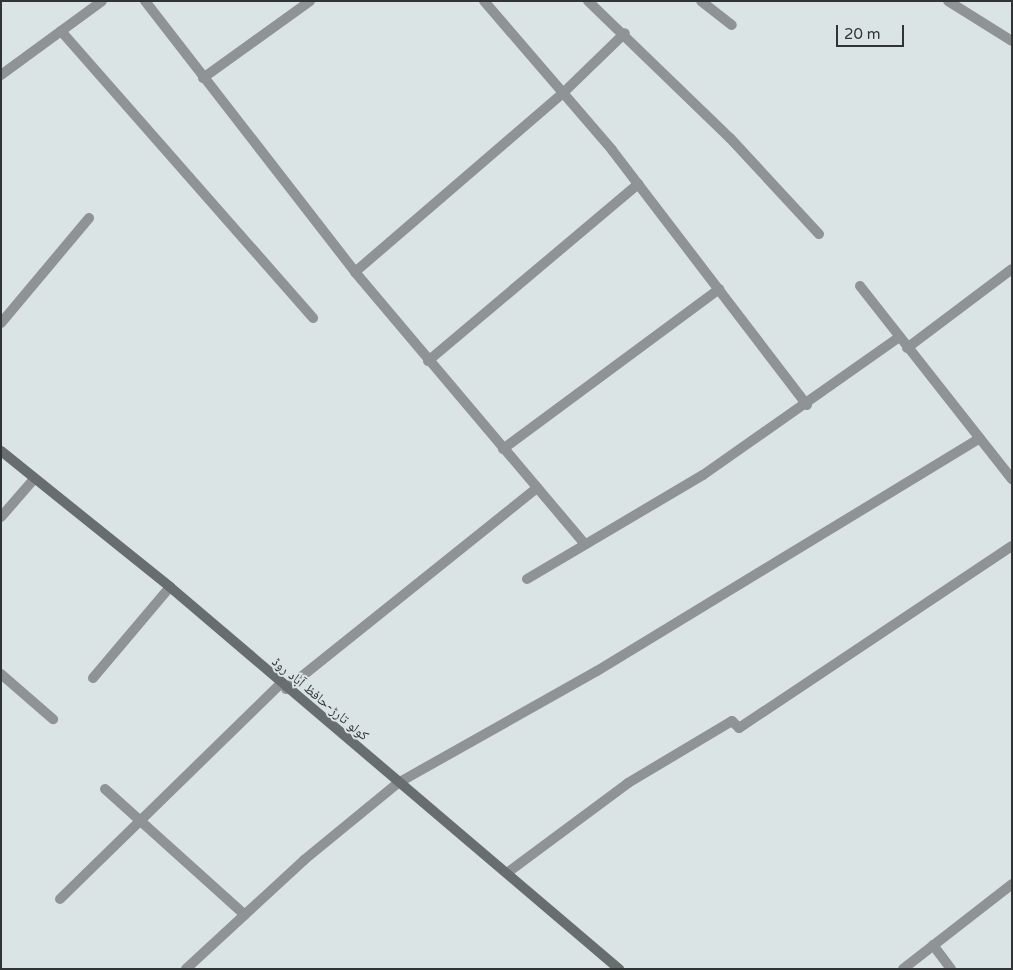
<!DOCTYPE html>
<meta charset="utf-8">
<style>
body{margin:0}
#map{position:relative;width:1013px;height:970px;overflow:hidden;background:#dbe4e4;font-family:"Varela Round","Noto Naskh Arabic",sans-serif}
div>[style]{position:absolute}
.street>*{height:10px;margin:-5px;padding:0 5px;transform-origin:5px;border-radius:5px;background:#8f9394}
.secondary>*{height:10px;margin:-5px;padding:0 5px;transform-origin:5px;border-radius:5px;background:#686d6e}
span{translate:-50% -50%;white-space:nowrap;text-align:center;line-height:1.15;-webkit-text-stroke:4px #dbe4e4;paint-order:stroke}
.street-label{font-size:14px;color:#313434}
.frame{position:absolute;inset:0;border:2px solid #313434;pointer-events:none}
.scale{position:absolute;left:836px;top:25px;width:68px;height:22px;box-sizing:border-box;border:2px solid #313434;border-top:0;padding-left:6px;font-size:15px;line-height:18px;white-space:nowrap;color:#313434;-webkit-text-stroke:4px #dbe4e4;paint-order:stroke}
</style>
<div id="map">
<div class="street">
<div style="left:145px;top:1px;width:343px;rotate:52.2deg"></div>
<div style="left:355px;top:272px;width:356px;rotate:49.8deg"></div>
<div style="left:484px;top:1px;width:196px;rotate:49.3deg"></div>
<div style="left:612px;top:150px;width:321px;rotate:52.6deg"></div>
<div style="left:588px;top:1px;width:197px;rotate:44deg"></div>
<div style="left:730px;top:138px;width:131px;rotate:47.2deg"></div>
<div style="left:701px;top:1px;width:39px;rotate:38deg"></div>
<div style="left:948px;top:1px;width:75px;rotate:32deg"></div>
<div style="left:61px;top:31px;width:382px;rotate:48.7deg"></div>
<div style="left:1px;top:75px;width:125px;rotate:-36.2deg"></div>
<div style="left:203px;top:78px;width:132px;rotate:-35.7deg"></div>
<div style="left:355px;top:272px;width:274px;rotate:-40.7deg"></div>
<div style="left:563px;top:93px;width:86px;rotate:-44.1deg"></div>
<div style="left:860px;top:286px;width:246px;rotate:51.8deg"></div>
<div style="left:1px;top:323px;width:137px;rotate:-50deg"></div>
<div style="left:907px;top:348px;width:131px;rotate:-37deg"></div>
<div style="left:428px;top:361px;width:275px;rotate:-40.1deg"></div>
<div style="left:503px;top:449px;width:269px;rotate:-36.5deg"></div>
<div style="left:1px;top:517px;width:50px;rotate:-49deg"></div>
<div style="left:527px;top:579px;width:204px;rotate:-30.6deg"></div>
<div style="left:703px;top:475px;width:240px;rotate:-35.1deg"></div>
<div style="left:1px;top:674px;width:69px;rotate:40.9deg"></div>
<div style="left:93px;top:678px;width:119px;rotate:-49.8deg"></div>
<div style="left:286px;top:689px;width:322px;rotate:-38.7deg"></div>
<div style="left:105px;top:789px;width:188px;rotate:42deg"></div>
<div style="left:507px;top:873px;width:151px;rotate:-36.6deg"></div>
<div style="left:628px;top:783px;width:121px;rotate:-30.8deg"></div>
<div style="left:732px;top:721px;width:10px;rotate:45deg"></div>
<div style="left:739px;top:728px;width:328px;rotate:-33.7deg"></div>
<div style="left:60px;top:899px;width:308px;rotate:-44.3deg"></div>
<div style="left:933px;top:945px;width:30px;rotate:53deg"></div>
<div style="left:186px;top:969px;width:161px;rotate:-42.7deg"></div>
<div style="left:304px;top:860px;width:122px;rotate:-39.3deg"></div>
<div style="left:398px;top:783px;width:228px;rotate:-29.4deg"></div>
<div style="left:597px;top:671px;width:448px;rotate:-31.3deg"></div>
<div style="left:903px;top:969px;width:138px;rotate:-37.9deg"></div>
</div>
<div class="secondary">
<div style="left:1px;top:451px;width:217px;rotate:38.8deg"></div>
<div style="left:170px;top:587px;width:590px;rotate:40.39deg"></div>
</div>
<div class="street-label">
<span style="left:320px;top:699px;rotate:40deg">کولو تارڑ-حافظ آباد روڈ</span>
</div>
<div class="frame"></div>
<div class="scale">20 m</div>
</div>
